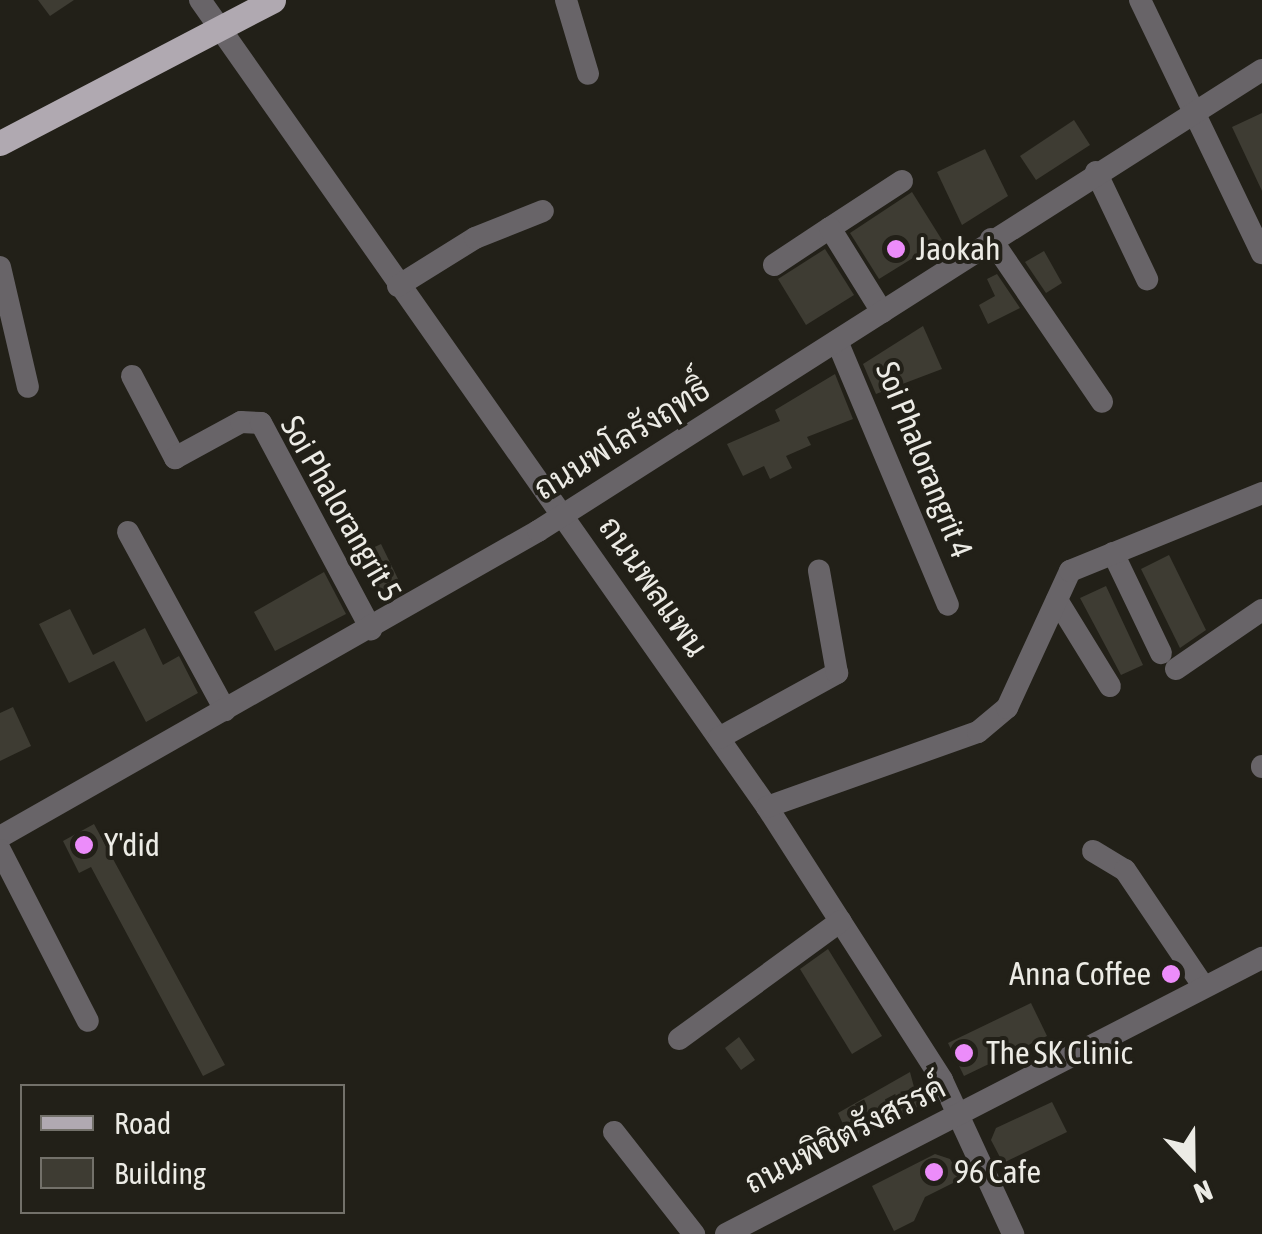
<!DOCTYPE html>
<meta charset="utf-8">
<style>
body{margin:0}
#map{position:relative;width:1262px;height:1234px;overflow:hidden;background:#222018;font-family:"Asap Condensed",Sarabun,sans-serif}
div>[style]{position:absolute}
.building>*{inset:0;background:#3e3c33}
.minor>*{height:22px;margin:-11px;padding:0 11px;transform-origin:11px;border-radius:11px;background:#686468}
.major>*{height:25px;margin:-12.5px;padding:0 12.5px;transform-origin:12.5px;border-radius:12.5px;background:#b0a9b1}
.dots>*{width:28px;height:28px;translate:-50% -50%;box-sizing:border-box;border:5px solid #222018;border-radius:50%}
span{translate:-50% -50%;white-space:nowrap;text-align:center;line-height:1.15;-webkit-text-stroke:8px #222018;paint-order:stroke}
.poi-label{font-size:32px;color:#ecebe5}
.left{translate:0 -50%;text-align:left}
.right{translate:-100% -50%;text-align:right}
.street-label{font-size:32px;color:#ecebe5}
.legend{position:absolute;left:20px;top:1084px;width:325px;height:130px;box-sizing:border-box;background:#222018;border:2px solid #73716a;margin:0;padding:12px 18px;list-style:none;font-size:30px;color:#ecebe5}
.legend li{display:flex;align-items:center;gap:20px;height:50px}
.legend b{width:50px;border:2px solid #73716a}
.north{position:absolute;left:1142px;top:1114px;width:100px;height:100px;-webkit-text-stroke:8px #222018;paint-order:stroke;rotate:158deg;font-size:28px;font-weight:700;line-height:40px;text-align:center;color:#ecebe5}
.north::after{content:'';display:block;margin:auto;width:35px;height:45px;background:#ecebe5;clip-path:polygon(50% 0,100% 100%,50% 72%,0 100%)}
</style>
<div id="map">
<div class="building">
<div style="clip-path:polygon(38px 0,74px 0,50px 16px)"></div>
<div style="clip-path:polygon(1262px 113px,1262px 191px,1232px 127px)"></div>
<div style="clip-path:polygon(1074px 120px,1090px 145px,1036px 180px,1020px 156px)"></div>
<div style="clip-path:polygon(985px 149px,1008px 196px,962px 225px,937px 172px)"></div>
<div style="clip-path:polygon(912px 192px,942px 240px,879px 279px,850px 233px)"></div>
<div style="clip-path:polygon(825px 249px,854px 295px,806px 325px,778px 279px)"></div>
<div style="clip-path:polygon(1044px 251px,1062px 283px,1046px 293px,1025px 262px)"></div>
<div style="clip-path:polygon(997px 274px,1020px 308px,988px 324px,979px 305px,995px 296px,987px 279px)"></div>
<div style="clip-path:polygon(923px 326px,942px 369px,876px 394px,863px 364px)"></div>
<div style="clip-path:polygon(835px 374px,853px 419px,807px 437px,811px 445px,786px 456px,792px 468px,770px 479px,764px 466px,743px 476px,727px 444px,780px 421px,775px 410px)"></div>
<div style="clip-path:polygon(381px 544px,400px 583px,381px 592px,362px 553px)"></div>
<div style="clip-path:polygon(1169px 555px,1206px 630px,1180px 648px,1141px 569px)"></div>
<div style="clip-path:polygon(324px 572px,346px 614px,275px 651px,254px 612px)"></div>
<div style="clip-path:polygon(1106px 586px,1143px 665px,1121px 675px,1080px 598px)"></div>
<div style="clip-path:polygon(70px 609px,93px 655px,145px 628px,163px 665px,179px 656px,198px 693px,146px 722px,114px 661px,69px 683px,39px 624px)"></div>
<div style="clip-path:polygon(13px 707px,31px 746px,0 761px,0 713px)"></div>
<div style="clip-path:polygon(94px 824px,225px 1065px,203px 1076px,91px 867px,79px 873px,63px 841px)"></div>
<div style="clip-path:polygon(828px 949px,882px 1036px,852px 1054px,800px 969px)"></div>
<div style="clip-path:polygon(1031px 1003px,1047px 1036px,964px 1076px,948px 1043px)"></div>
<div style="clip-path:polygon(739px 1037px,755px 1060px,741px 1070px,725px 1048px)"></div>
<div style="clip-path:polygon(910px 1072px,919px 1106px,851px 1142px,838px 1113px)"></div>
<div style="clip-path:polygon(1052px 1102px,1067px 1132px,1003px 1163px,991px 1140px,996px 1128px)"></div>
<div style="clip-path:polygon(935px 1154px,950px 1159px,961px 1179px,925px 1197px,914px 1221px,894px 1231px,872px 1186px)"></div>
</div>
<div class="minor">
<div style="left:200px;top:0;width:986px;rotate:54.91deg"></div>
<div style="left:767px;top:807px;width:324px;rotate:57.3deg"></div>
<div style="left:942px;top:1080px;width:170px;rotate:65.2deg"></div>
<div style="left:566px;top:0;width:77px;rotate:73.4deg"></div>
<div style="left:1140px;top:0;width:281px;rotate:64.3deg"></div>
<div style="left:1096px;top:172px;width:119px;rotate:64.5deg"></div>
<div style="left:830px;top:228px;width:86px;rotate:-33.1deg"></div>
<div style="left:991px;top:239px;width:197px;rotate:55.7deg"></div>
<div style="left:774px;top:265px;width:67px;rotate:-33.5deg"></div>
<div style="left:830px;top:228px;width:99px;rotate:58.2deg"></div>
<div style="left:0;top:267px;width:123px;rotate:76.9deg"></div>
<div style="left:398px;top:286px;width:91px;rotate:-31.9deg"></div>
<div style="left:475px;top:238px;width:73px;rotate:-21.7deg"></div>
<div style="left:837px;top:341px;width:286px;rotate:67.2deg"></div>
<div style="left:132px;top:376px;width:93px;rotate:62.3deg"></div>
<div style="left:175px;top:458px;width:75px;rotate:-28.6deg"></div>
<div style="left:241px;top:422px;width:20px;rotate:3deg"></div>
<div style="left:261px;top:423px;width:234px;rotate:61.9deg"></div>
<div style="left:128px;top:532px;width:203px;rotate:61.4deg"></div>
<div style="left:1113px;top:553px;width:111px;rotate:64.4deg"></div>
<div style="left:1057px;top:600px;width:101px;rotate:58.4deg"></div>
<div style="left:1176px;top:669px;width:104px;rotate:-34.5deg"></div>
<div style="left:719px;top:738px;width:135px;rotate:-28.8deg"></div>
<div style="left:837px;top:673px;width:104px;rotate:-100deg"></div>
<div style="left:1262px;top:767px;width:1px;rotate:-90deg"></div>
<div style="left:767px;top:807px;width:224px;rotate:-19.6deg"></div>
<div style="left:978px;top:732px;width:38px;rotate:-40deg"></div>
<div style="left:1007px;top:708px;width:151px;rotate:-65.3deg"></div>
<div style="left:1070px;top:571px;width:207px;rotate:-22.1deg"></div>
<div style="left:0;top:837px;width:619px;rotate:-29.63deg"></div>
<div style="left:538px;top:531px;width:858px;rotate:-32.49deg"></div>
<div style="left:0;top:850px;width:192px;rotate:62.8deg"></div>
<div style="left:1093px;top:851px;width:37px;rotate:31deg"></div>
<div style="left:1125px;top:870px;width:141px;rotate:56deg"></div>
<div style="left:679px;top:1039px;width:200px;rotate:-36.1deg"></div>
<div style="left:614px;top:1132px;width:130px;rotate:51.9deg"></div>
<div style="left:726px;top:1234px;width:603px;rotate:-27.25deg"></div>
</div>
<div class="major">
<div style="left:0;top:143px;width:308px;rotate:-27.6deg"></div>
</div>
<div class="dots">
<div style="left:896px;top:249px;background:#ec8cfa"></div>
<div style="left:84px;top:845px;background:#ec8cfa"></div>
<div style="left:1171px;top:974px;background:#ec8cfa"></div>
<div style="left:964px;top:1053px;background:#ec8cfa"></div>
<div style="left:934px;top:1172px;background:#ec8cfa"></div>
</div>
<div class="poi-label">
<span class="left" style="left:916px;top:249px">Jaokah</span>
<span class="left" style="left:104px;top:845px">Y'did</span>
<span class="right" style="left:1151px;top:974px">Anna Coffee</span>
<span class="left" style="left:986px;top:1053px">The SK Clinic</span>
<span class="left" style="left:954px;top:1172px">96 Cafe</span>
</div>
<div class="street-label">
<span style="left:622px;top:439px;rotate:-32deg">ถนนพโลรังฤทธิ์</span>
<span style="left:924px;top:460px;rotate:68deg">Soi Phalorangrit 4</span>
<span style="left:341px;top:509px;rotate:60deg">Soi Phalorangrit 5</span>
<span style="left:653px;top:587px;rotate:55deg">ถนนพลแพน</span>
<span style="left:845px;top:1135px;rotate:-27deg">ถนนพิชิตรังสรรค์</span>
</div>
<ul class="legend">
<li><b style="height:12px;background:#b0a9b1"></b>Road</li>
<li><b style="height:28px;background:#3e3c33"></b>Building</li>
</ul>
<div class="north">N</div>
</div>
